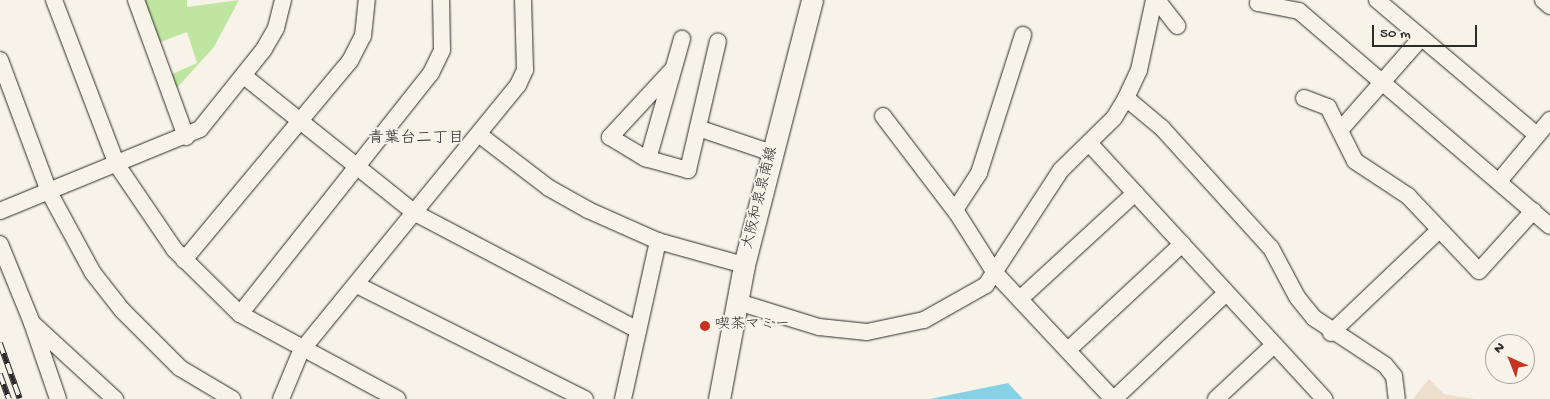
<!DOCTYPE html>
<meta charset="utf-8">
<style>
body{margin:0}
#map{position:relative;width:1550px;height:399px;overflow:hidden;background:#f7f3e8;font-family:"Gochi Hand","Klee One",sans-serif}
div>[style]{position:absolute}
.built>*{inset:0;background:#eddfcb}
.green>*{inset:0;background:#bfe6a1}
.water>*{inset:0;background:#86d1e6}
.roads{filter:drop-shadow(0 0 1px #2b2b2b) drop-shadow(0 0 1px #2b2b2b)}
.minor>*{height:16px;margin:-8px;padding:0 8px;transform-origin:8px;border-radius:8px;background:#f7f3e8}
.major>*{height:21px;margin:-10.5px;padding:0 10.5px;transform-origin:10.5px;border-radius:10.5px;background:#f7f3e8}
.rail>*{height:5.5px;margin-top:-2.75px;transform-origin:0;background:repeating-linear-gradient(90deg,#f7f3e8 0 11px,#2b2b2b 0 22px);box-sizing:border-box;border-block:1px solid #2b2b2b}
.dots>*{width:14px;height:14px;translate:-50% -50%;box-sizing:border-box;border:2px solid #f7f3e8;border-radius:50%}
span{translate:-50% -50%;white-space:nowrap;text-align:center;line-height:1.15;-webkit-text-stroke:4px #f7f3e8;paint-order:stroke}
.street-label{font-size:15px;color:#2b2b2b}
.poi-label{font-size:15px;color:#2b2b2b}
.left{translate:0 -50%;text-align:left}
.neighbourhood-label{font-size:16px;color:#2b2b2b}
.north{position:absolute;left:1485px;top:334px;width:50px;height:50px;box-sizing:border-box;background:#f7f3e8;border:1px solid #a5a39c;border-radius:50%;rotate:316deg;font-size:14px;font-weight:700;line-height:20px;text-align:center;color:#2b2b2b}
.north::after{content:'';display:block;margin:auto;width:18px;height:22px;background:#c8321e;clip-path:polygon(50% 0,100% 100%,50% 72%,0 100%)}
.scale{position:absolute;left:1372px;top:25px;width:105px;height:22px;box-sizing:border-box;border:2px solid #2b2b2b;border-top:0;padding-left:6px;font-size:15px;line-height:18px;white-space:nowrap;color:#2b2b2b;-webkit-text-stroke:4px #f7f3e8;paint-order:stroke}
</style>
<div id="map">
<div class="built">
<div style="clip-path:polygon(1429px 379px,1444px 394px,1474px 399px,1413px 399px)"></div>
</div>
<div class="green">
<div style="clip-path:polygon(142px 0,187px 0,187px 7px,239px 0,214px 47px,175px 90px,170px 75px,197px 63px,187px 32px,158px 43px)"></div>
</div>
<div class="water">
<div style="clip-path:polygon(1008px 383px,1023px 399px,930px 399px)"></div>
</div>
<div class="roads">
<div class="minor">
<div style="left:54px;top:0;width:177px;rotate:69.1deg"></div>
<div style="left:117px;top:165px;width:102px;rotate:55.8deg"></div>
<div style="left:174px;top:249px;width:93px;rotate:44.6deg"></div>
<div style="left:240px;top:314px;width:179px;rotate:28.4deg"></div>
<div style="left:136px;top:0;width:146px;rotate:69.9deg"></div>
<div style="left:1157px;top:0;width:33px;rotate:52deg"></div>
<div style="left:1259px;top:0;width:3px;rotate:108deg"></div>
<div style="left:1258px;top:3px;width:42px;rotate:11deg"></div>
<div style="left:1299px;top:11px;width:330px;rotate:40.6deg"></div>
<div style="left:1377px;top:0;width:209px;rotate:40.2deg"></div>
<div style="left:1543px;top:0;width:9px;rotate:41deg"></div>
<div style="left:0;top:60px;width:141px;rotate:69.6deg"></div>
<div style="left:49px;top:192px;width:92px;rotate:61.5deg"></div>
<div style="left:93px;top:273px;width:47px;rotate:51.9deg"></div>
<div style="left:122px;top:310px;width:82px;rotate:45deg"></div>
<div style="left:180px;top:368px;width:61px;rotate:30.8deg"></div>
<div style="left:673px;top:69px;width:93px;rotate:132.8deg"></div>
<div style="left:610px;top:137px;width:41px;rotate:31deg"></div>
<div style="left:645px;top:158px;width:45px;rotate:15.6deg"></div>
<div style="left:688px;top:170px;width:132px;rotate:-76.9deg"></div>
<div style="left:244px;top:76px;width:219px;rotate:38.7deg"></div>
<div style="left:415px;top:213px;width:252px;rotate:27.7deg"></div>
<div style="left:1126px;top:98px;width:47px;rotate:39.8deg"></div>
<div style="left:1162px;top:128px;width:162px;rotate:47.8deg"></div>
<div style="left:1271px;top:248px;width:55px;rotate:62deg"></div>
<div style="left:1297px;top:297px;width:27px;rotate:51deg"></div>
<div style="left:1314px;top:318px;width:85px;rotate:33.5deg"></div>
<div style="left:1385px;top:365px;width:14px;rotate:51deg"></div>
<div style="left:1394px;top:376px;width:23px;rotate:83deg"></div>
<div style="left:1304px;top:98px;width:26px;rotate:21deg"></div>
<div style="left:1328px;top:107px;width:60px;rotate:63.4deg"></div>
<div style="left:1355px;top:161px;width:64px;rotate:33.4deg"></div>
<div style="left:1408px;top:196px;width:103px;rotate:46.6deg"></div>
<div style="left:1479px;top:271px;width:81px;rotate:-48deg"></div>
<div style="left:883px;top:116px;width:122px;rotate:52.7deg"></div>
<div style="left:957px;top:213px;width:71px;rotate:57.7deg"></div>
<div style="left:995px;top:273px;width:173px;rotate:46.9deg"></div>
<div style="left:698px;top:128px;width:78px;rotate:18.7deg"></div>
<div style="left:1341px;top:129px;width:121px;rotate:-48.7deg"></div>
<div style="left:481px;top:136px;width:86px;rotate:37.4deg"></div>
<div style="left:549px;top:188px;width:45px;rotate:29.4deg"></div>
<div style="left:588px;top:210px;width:77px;rotate:23.9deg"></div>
<div style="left:658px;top:241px;width:89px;rotate:15.6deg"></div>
<div style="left:1089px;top:143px;width:348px;rotate:47.4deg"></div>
<div style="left:648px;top:159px;width:125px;rotate:-74.2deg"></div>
<div style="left:1500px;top:180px;width:78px;rotate:-50.2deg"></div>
<div style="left:955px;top:210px;width:44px;rotate:-57deg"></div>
<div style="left:979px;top:173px;width:145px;rotate:-72.3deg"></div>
<div style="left:0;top:211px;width:216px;rotate:-22.3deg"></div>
<div style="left:200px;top:129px;width:102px;rotate:-51.3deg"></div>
<div style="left:264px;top:49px;width:24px;rotate:-60deg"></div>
<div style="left:276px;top:28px;width:29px;rotate:-76deg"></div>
<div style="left:0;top:244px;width:85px;rotate:67.9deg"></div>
<div style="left:32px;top:323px;width:113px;rotate:42.5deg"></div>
<div style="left:184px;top:260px;width:259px;rotate:-50.2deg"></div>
<div style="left:350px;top:61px;width:28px;rotate:-63deg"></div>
<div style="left:363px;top:36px;width:36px;rotate:-84deg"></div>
<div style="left:357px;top:285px;width:255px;rotate:26.6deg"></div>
<div style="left:1021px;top:298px;width:155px;rotate:-42.6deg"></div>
<div style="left:738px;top:302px;width:85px;rotate:17.2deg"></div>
<div style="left:819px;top:327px;width:48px;rotate:5.9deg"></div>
<div style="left:867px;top:332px;width:58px;rotate:-11.9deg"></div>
<div style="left:924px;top:320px;width:71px;rotate:-29.4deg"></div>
<div style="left:986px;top:285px;width:137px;rotate:-56.9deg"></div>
<div style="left:1061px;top:170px;width:74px;rotate:-44.5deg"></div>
<div style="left:1114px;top:118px;width:23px;rotate:-59deg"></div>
<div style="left:1126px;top:98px;width:31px;rotate:-65deg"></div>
<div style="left:1139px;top:70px;width:72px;rotate:-77.9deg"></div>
<div style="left:240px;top:314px;width:308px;rotate:-51.6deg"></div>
<div style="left:431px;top:73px;width:25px;rotate:-64deg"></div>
<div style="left:442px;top:50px;width:50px;rotate:-91.1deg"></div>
<div style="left:32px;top:323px;width:80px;rotate:71.1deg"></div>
<div style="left:1331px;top:333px;width:149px;rotate:-43.6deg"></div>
<div style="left:1068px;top:350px;width:156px;rotate:-42.9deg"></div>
<div style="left:281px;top:399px;width:52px;rotate:-67.4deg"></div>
<div style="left:301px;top:351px;width:343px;rotate:-50.8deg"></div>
<div style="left:518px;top:85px;width:17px;rotate:-65deg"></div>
<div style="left:525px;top:70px;width:70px;rotate:-91.6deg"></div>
<div style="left:623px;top:399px;width:162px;rotate:-77.5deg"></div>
<div style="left:1114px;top:399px;width:154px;rotate:-43.4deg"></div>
<div style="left:1216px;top:399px;width:79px;rotate:-43deg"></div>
</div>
<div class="major">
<div style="left:719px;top:399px;width:136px;rotate:-79.4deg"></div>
<div style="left:744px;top:265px;width:274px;rotate:-75.6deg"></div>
</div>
</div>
<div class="rail">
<div style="left:0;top:343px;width:59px;rotate:70.3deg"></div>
<div style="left:0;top:374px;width:27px;rotate:70deg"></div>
</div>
<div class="dots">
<div style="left:705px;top:326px;background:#c8321e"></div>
</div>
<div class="street-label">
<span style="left:761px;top:198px;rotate:-76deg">大阪和泉泉南線</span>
</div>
<div class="poi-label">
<span class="left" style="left:715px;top:326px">喫茶マミー</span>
</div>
<div class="neighbourhood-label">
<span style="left:416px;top:140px">青葉台二丁目</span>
</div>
<div class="north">N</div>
<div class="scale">50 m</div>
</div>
